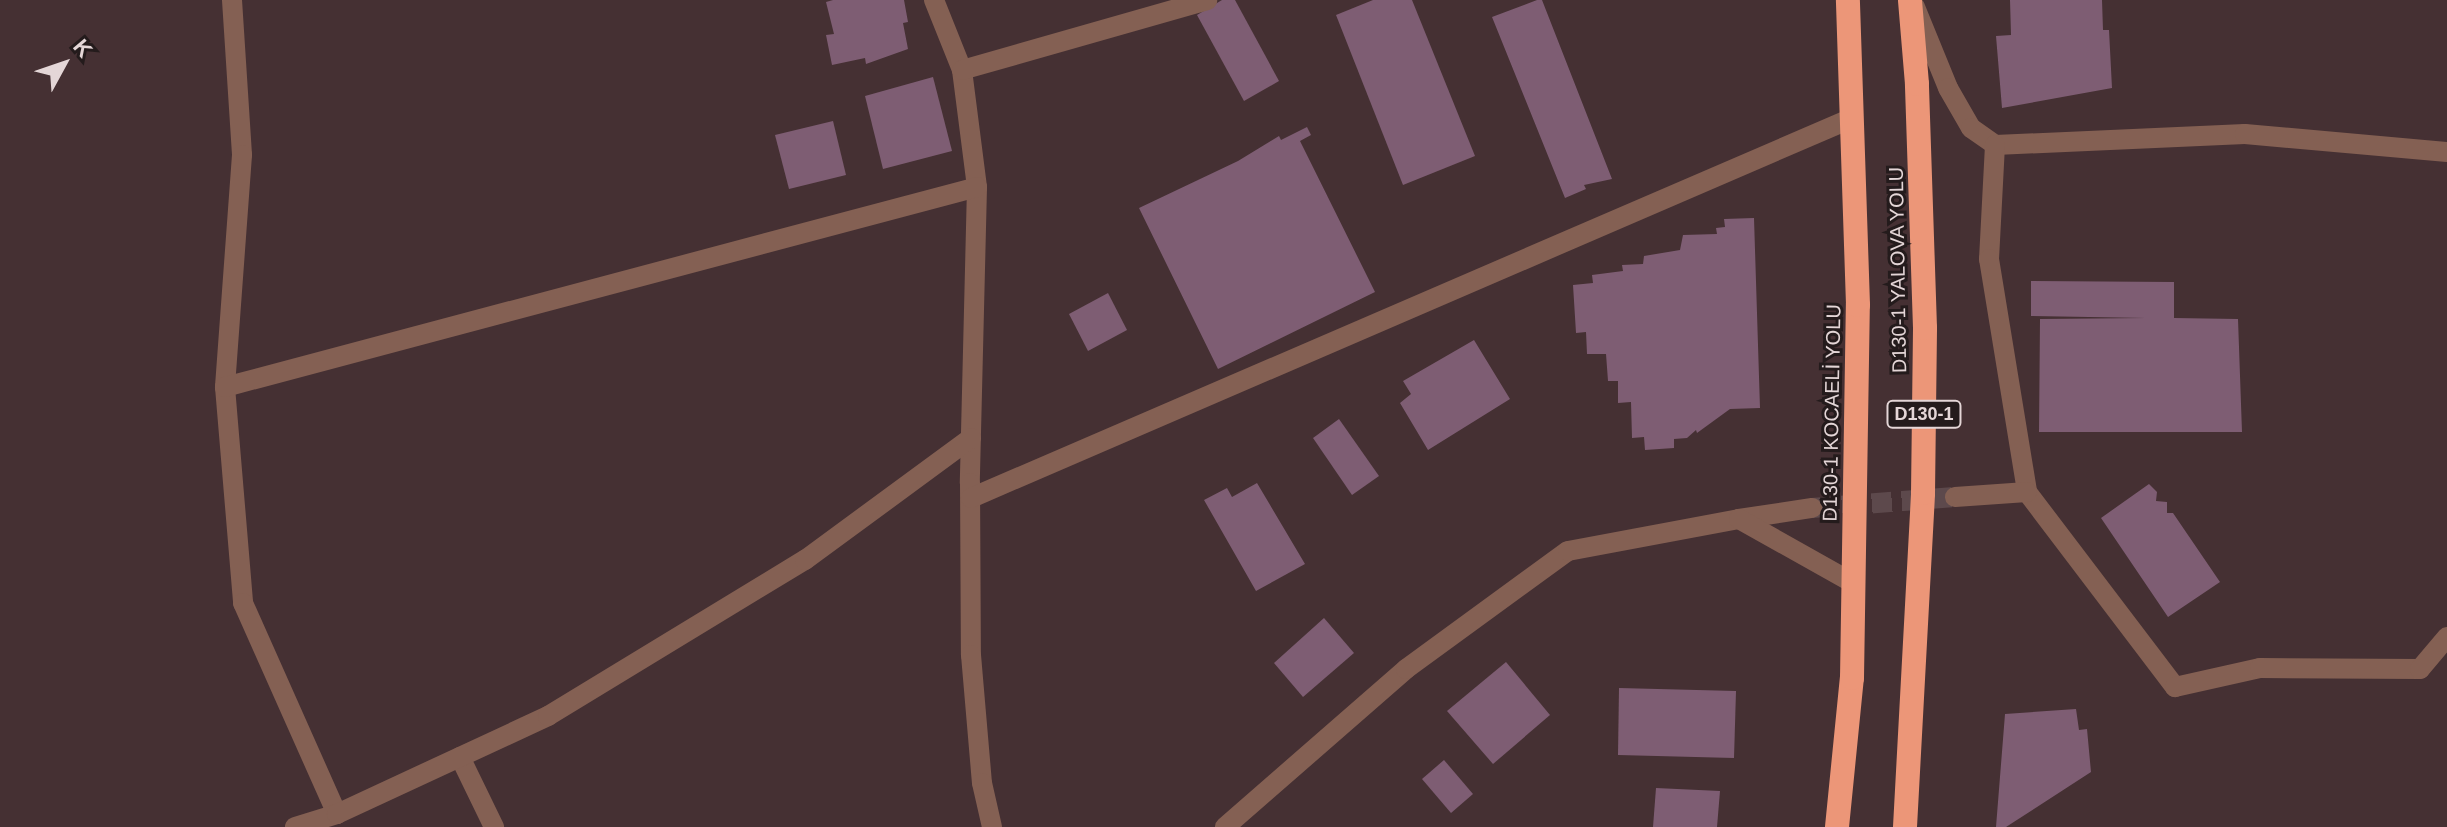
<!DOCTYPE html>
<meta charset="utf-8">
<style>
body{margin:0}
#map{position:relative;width:2447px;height:827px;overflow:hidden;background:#453033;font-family:Arial,sans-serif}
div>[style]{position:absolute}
.building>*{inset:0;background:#7e5d73}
.street-tunnel>*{height:20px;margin-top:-10px;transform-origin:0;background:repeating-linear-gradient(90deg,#5d494c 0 20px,transparent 0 30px)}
.street>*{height:20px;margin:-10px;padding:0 10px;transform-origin:10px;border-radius:10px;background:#846053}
.highway>*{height:24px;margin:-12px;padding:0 12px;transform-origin:12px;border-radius:12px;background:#ec9678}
span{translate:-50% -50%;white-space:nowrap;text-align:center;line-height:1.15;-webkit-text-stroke:6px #241b1c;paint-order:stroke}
.shield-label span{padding:2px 6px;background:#241b1c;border:2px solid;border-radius:6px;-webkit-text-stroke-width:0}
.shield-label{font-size:18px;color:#e4d6d7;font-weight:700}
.street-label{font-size:20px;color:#e4d6d7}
.north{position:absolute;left:24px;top:24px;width:80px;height:80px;-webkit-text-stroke:6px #241b1c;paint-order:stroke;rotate:50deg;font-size:22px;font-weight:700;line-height:32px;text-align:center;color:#e4d6d7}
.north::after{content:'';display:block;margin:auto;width:28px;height:36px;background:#e4d6d7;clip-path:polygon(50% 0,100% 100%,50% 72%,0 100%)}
</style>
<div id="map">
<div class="building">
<div style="clip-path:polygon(833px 0,904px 0,908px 22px,903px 23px,908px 49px,866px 64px,865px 58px,832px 65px,826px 35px,834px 34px,826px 2px)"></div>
<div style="clip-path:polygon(1222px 0,1235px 0,1279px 81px,1244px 101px,1197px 15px)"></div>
<div style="clip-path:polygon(1373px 0,1412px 0,1475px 156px,1403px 185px,1336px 15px)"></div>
<div style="clip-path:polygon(1537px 0,1542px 0,1612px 179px,1584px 185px,1586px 189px,1565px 198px,1492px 17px)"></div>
<div style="clip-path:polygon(2010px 0,2102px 0,2103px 30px,2109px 30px,2112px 88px,2002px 108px,1996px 36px,2011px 35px)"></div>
<div style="clip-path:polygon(933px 77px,952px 151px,883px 169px,865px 96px)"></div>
<div style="clip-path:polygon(833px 121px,846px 175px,789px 189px,775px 135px)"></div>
<div style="clip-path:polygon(1307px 127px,1311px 135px,1300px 141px,1375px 292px,1218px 369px,1139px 208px,1238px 161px,1279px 136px,1281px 140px)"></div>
<div style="clip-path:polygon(1754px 218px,1760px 408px,1730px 409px,1697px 433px,1696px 430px,1687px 438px,1674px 439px,1674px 448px,1645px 450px,1644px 437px,1632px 438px,1631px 402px,1618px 403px,1618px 381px,1608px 381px,1606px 354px,1587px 354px,1586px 332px,1576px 333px,1573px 285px,1593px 283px,1592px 275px,1623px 271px,1622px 265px,1643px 264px,1644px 256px,1680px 250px,1683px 235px,1717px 234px,1716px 228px,1725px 227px,1724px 219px)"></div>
<div style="clip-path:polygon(2031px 281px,2174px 282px,2174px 318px,2238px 319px,2242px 432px,2039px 432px,2040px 319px,2146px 318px,2031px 316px)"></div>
<div style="clip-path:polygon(1108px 293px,1127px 330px,1088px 351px,1069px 314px)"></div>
<div style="clip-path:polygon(1474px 340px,1510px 399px,1428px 450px,1400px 403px,1411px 394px,1403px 381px)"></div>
<div style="clip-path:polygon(1339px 419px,1379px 476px,1352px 495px,1313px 438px)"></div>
<div style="clip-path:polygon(1257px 483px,1305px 564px,1256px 591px,1204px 500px,1227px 488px,1232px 497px)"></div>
<div style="clip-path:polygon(2149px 484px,2157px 492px,2156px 501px,2167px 502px,2167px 513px,2173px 513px,2220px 582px,2168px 617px,2101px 518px)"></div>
<div style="clip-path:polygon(1324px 618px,1354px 653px,1303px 697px,1274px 663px)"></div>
<div style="clip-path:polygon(1506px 662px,1550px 715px,1493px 764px,1447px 711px)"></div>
<div style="clip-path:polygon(1619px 688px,1736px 691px,1734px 758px,1618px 755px)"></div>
<div style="clip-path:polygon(2076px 709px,2079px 730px,2087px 729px,2091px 772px,2006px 827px,1996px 827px,2005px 714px)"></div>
<div style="clip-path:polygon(1444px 760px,1473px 794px,1451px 813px,1422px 779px)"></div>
<div style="clip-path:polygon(1656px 788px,1720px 791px,1717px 827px,1653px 827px)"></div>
</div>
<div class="street-tunnel">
<div style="left:1812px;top:508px;width:143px;rotate:-4.4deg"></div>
</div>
<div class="street">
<div style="left:232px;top:0;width:155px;rotate:86.3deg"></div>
<div style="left:242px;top:155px;width:233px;rotate:94.2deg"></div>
<div style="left:225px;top:387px;width:217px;rotate:85.2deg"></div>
<div style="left:243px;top:603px;width:231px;rotate:66deg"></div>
<div style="left:934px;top:0;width:75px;rotate:68.2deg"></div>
<div style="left:962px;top:70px;width:118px;rotate:82.7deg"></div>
<div style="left:977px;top:187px;width:296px;rotate:91.4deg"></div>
<div style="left:970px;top:483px;width:172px;rotate:89.7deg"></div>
<div style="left:971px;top:655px;width:128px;rotate:85.1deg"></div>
<div style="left:982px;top:783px;width:45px;rotate:77.2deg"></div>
<div style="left:1915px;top:7px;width:87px;rotate:67.8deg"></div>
<div style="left:1948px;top:88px;width:46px;rotate:60.1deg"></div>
<div style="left:1971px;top:128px;width:29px;rotate:35deg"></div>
<div style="left:1995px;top:145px;width:250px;rotate:-2.5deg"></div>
<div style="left:2245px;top:134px;width:203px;rotate:5.1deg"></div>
<div style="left:962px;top:70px;width:255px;rotate:-15.9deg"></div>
<div style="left:1995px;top:145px;width:114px;rotate:93deg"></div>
<div style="left:1989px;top:259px;width:236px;rotate:80.7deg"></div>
<div style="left:2027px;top:492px;width:245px;rotate:52.8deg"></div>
<div style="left:2175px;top:687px;width:87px;rotate:-12.6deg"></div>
<div style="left:2260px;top:668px;width:160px;rotate:0.4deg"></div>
<div style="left:2420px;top:669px;width:42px;rotate:-49.8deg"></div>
<div style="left:225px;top:387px;width:778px;rotate:-14.89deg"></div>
<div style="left:1955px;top:497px;width:72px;rotate:-4deg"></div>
<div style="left:971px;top:498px;width:959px;rotate:-23.33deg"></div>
<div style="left:1739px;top:519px;width:74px;rotate:-8.6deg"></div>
<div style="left:460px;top:757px;width:78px;rotate:64.1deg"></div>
<div style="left:295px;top:827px;width:44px;rotate:-17.2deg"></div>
<div style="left:337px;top:814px;width:233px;rotate:-24.9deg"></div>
<div style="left:548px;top:716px;width:301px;rotate:-31.3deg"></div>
<div style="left:805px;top:560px;width:206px;rotate:-36.3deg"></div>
<div style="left:1225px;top:827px;width:240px;rotate:-41.1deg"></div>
<div style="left:1406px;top:669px;width:200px;rotate:-36.1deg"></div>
<div style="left:1568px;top:551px;width:174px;rotate:-10.6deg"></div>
<div style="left:1739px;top:519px;width:131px;rotate:29.3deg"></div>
</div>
<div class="highway">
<div style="left:1837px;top:827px;width:150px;rotate:-84.3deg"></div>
<div style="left:1852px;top:678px;width:373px;rotate:-89.1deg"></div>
<div style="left:1858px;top:305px;width:305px;rotate:-91.9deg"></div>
<div style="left:1905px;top:827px;width:334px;rotate:-86.9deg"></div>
<div style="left:1923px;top:493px;width:165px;rotate:-89.3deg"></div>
<div style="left:1925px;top:328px;width:244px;rotate:-91.9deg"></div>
<div style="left:1917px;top:84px;width:84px;rotate:-94.8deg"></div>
</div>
<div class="shield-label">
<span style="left:1924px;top:414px">D130-1</span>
</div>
<div class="street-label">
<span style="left:1898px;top:270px;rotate:-91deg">D130-1 YALOVA YOLU</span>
<span style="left:1832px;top:413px;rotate:-89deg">D130-1 KOCAELİ YOLU</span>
</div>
<div class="north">K</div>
</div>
